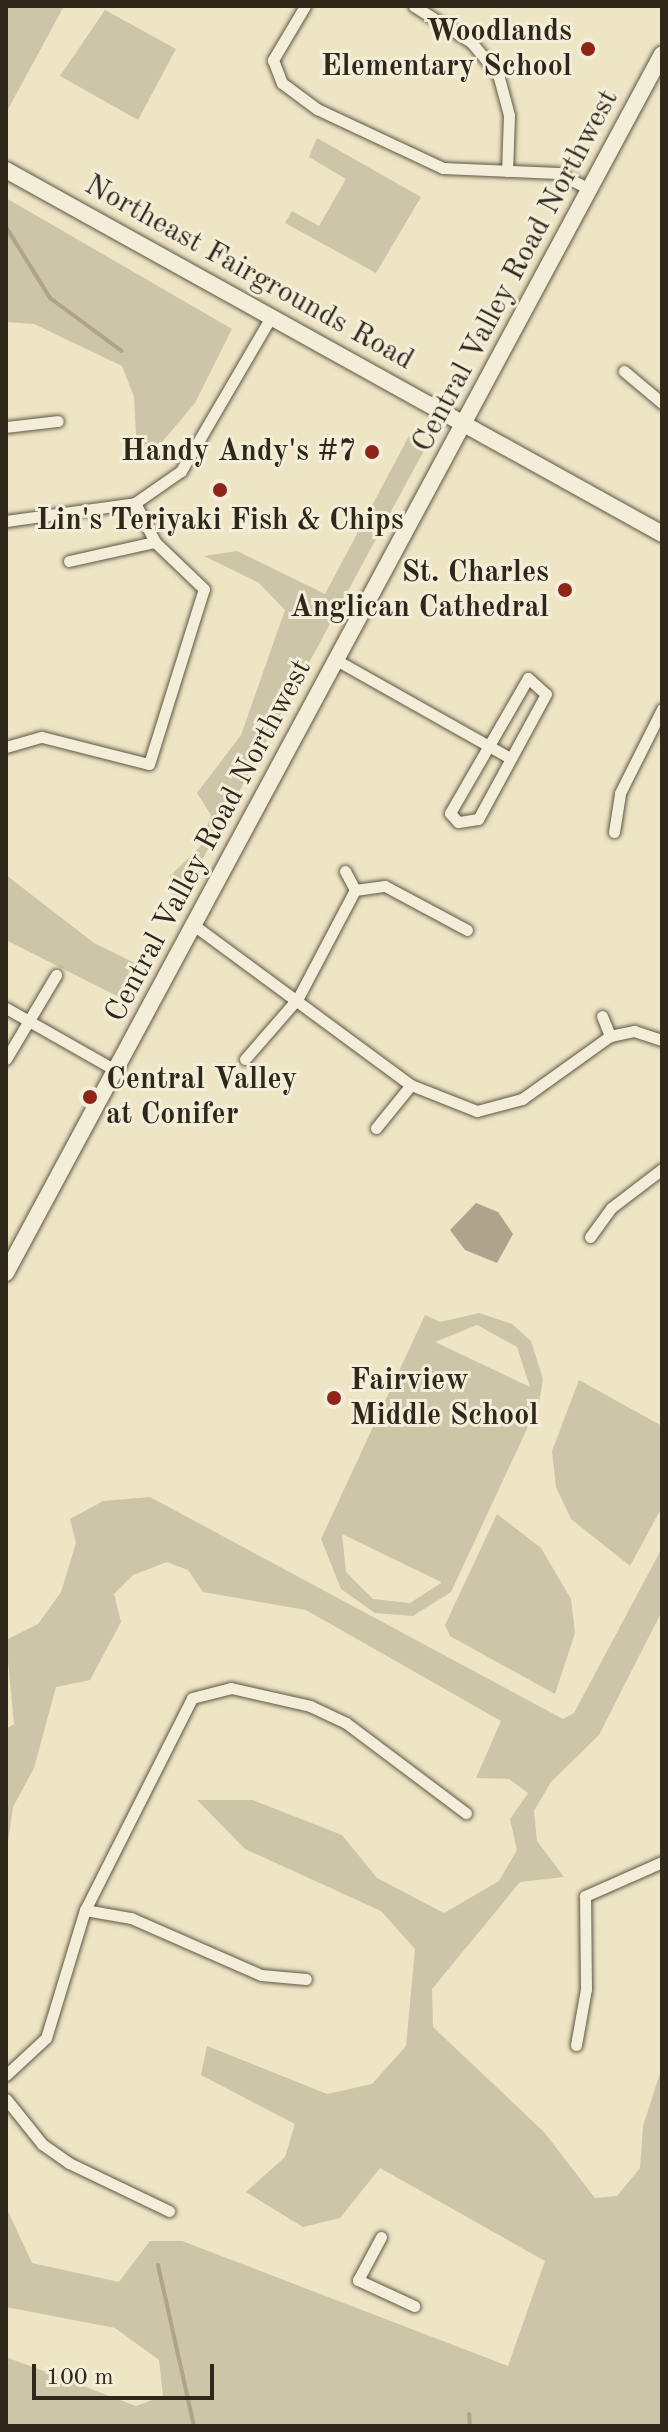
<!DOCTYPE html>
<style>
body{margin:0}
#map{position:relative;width:668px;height:2432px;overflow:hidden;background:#ede5c4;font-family:"Old Standard TT",serif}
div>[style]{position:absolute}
.green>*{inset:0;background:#cdc5a7}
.water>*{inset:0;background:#ada48b}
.stream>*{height:4px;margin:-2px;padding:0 2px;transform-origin:2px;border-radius:2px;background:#ada48b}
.roads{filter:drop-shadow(0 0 2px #5f5645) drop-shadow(0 0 2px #5f5645)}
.street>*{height:11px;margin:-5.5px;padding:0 5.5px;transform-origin:5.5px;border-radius:5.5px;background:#f3eed9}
.secondary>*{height:16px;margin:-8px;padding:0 8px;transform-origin:8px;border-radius:8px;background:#f3eed9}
.dots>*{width:22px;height:22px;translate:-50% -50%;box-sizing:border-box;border:4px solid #f3eed9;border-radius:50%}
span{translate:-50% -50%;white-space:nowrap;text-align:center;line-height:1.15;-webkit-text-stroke:6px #f3eed9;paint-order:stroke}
.poi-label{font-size:30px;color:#30271b;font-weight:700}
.right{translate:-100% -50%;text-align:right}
.left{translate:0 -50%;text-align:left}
.street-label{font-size:30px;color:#30271b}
.frame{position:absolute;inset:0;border:8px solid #30271b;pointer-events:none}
.scale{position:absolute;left:32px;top:2364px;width:182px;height:36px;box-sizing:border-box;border:4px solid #30271b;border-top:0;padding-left:10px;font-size:24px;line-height:28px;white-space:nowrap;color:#30271b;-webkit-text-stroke:6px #f3eed9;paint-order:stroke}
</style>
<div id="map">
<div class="green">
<div style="clip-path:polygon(6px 6px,64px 6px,6px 113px)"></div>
<div style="clip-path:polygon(105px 10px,176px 49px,138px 120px,60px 76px)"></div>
<div style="clip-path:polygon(317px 138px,421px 197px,376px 273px,285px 223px,292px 211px,319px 226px,346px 179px,309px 157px)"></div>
<div style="clip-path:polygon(6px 198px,232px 329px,195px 403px,162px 442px,137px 453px,134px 397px,122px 366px,34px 324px,6px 322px)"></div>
<div style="clip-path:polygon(409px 436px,427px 445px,176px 908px,170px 876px,200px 847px,211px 815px,197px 793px,241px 735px,285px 610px,259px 583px,204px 556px,237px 551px,325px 594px)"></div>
<div style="clip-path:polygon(6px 875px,94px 943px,139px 965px,119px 997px,6px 940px)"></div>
<div style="clip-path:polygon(evenodd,479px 1313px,512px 1324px,531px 1341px,543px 1379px,539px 1403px,451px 1592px,413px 1616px,375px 1613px,341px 1589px,321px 1539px,425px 1315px,440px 1322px,479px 1313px,477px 1325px,517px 1347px,530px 1387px,435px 1342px,477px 1325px,479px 1313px,342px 1534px,441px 1582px,441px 1583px,410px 1603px,373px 1599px,346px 1572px,342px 1534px)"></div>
<div style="clip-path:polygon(579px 1380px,662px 1426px,662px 1507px,630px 1566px,571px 1519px,556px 1487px,552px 1451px)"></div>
<div style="clip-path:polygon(150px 1497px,563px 1719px,574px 1713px,662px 1548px,662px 1611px,599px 1735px,551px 1782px,534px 1811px,537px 1841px,564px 1877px,520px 1882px,432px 1989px,433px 2027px,544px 2132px,595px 2198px,617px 2196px,640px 2168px,643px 2126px,662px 2067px,662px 2426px,6px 2426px,6px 2357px,136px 2406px,163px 2396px,159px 2360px,115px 2328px,6px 2307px,6px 2207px,32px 2263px,119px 2282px,150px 2241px,182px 2241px,508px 2366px,545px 2261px,380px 2168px,340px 2218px,303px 2227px,246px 2192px,285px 2157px,295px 2124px,201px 2075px,207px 2046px,327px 2094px,372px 2084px,406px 2046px,415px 1949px,381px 1911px,245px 1849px,197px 1800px,253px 1800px,342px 1835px,377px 1878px,444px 1913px,499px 1881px,517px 1850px,510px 1819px,528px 1793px,509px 1779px,476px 1778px,501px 1721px,306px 1610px,203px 1592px,188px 1570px,167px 1562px,133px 1575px,114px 1594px,121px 1622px,90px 1680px,56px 1687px,34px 1768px,13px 1807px,6px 1856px,6px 1729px,14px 1724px,6px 1640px,38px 1624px,61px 1592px,76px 1543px,70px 1519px,103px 1501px)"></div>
<div style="clip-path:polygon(497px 1514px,541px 1548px,571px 1599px,575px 1633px,555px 1694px,450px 1636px,445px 1625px)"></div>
</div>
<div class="water">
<div style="clip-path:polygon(476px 1203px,498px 1212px,513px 1234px,497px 1263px,465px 1250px,450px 1230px)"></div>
</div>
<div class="stream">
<div style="left:6px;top:227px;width:84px;rotate:58.2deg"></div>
<div style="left:50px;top:298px;width:89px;rotate:36.4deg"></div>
<div style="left:158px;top:2265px;width:165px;rotate:77.4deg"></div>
<div style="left:469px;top:2414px;width:12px;rotate:85deg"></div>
</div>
<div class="roads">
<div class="street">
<div style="left:305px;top:6px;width:63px;rotate:120.7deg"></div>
<div style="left:273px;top:60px;width:25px;rotate:69deg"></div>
<div style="left:282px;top:83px;width:44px;rotate:36.6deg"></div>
<div style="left:317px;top:109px;width:139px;rotate:25.1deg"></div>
<div style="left:443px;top:168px;width:115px;rotate:2.5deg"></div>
<div style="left:558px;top:173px;width:36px;rotate:27deg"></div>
<div style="left:414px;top:6px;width:67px;rotate:32.3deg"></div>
<div style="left:471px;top:42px;width:42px;rotate:49.8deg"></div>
<div style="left:498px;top:74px;width:42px;rotate:75deg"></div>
<div style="left:509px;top:115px;width:56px;rotate:92deg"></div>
<div style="left:624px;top:371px;width:50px;rotate:40.1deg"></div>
<div style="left:6px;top:427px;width:52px;rotate:-6.6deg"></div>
<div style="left:6px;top:521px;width:130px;rotate:-7.9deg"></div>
<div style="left:135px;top:503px;width:56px;rotate:-34.8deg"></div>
<div style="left:181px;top:471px;width:178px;rotate:-59.7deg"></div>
<div style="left:69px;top:561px;width:88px;rotate:-12.5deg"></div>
<div style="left:338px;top:661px;width:197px;rotate:29.4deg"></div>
<div style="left:528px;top:678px;width:24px;rotate:42deg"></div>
<div style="left:546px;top:694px;width:142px;rotate:118.5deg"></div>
<div style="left:478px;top:819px;width:20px;rotate:171deg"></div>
<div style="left:458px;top:822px;width:12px;rotate:-132deg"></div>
<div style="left:450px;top:813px;width:156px;rotate:-60deg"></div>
<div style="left:6px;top:747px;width:37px;rotate:-16deg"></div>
<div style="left:42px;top:737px;width:110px;rotate:14.2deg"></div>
<div style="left:149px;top:764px;width:183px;rotate:-72.6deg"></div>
<div style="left:204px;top:589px;width:68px;rotate:-136.2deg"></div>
<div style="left:155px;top:542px;width:44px;rotate:-117.1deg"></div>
<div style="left:614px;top:832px;width:39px;rotate:-81deg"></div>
<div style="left:620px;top:793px;width:94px;rotate:-63.4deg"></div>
<div style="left:345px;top:871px;width:21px;rotate:62deg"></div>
<div style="left:195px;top:926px;width:268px;rotate:36.4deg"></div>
<div style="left:411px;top:1085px;width:71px;rotate:21.5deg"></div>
<div style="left:477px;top:1111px;width:47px;rotate:-14.9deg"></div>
<div style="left:522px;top:1099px;width:108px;rotate:-35.6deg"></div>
<div style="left:610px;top:1036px;width:25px;rotate:-12deg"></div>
<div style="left:634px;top:1031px;width:29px;rotate:18deg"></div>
<div style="left:6px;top:1008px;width:128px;rotate:29.6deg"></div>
<div style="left:602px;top:1016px;width:22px;rotate:68deg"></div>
<div style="left:6px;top:1059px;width:98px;rotate:-59.2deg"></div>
<div style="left:245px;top:1059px;width:81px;rotate:-49deg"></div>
<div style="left:298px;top:998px;width:122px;rotate:-62.2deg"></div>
<div style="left:355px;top:890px;width:30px;rotate:-8deg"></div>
<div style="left:385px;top:886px;width:93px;rotate:28.2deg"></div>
<div style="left:376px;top:1128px;width:55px;rotate:-50.9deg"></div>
<div style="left:590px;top:1237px;width:36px;rotate:-54deg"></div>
<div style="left:611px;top:1208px;width:64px;rotate:-37.4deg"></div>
<div style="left:85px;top:1910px;width:47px;rotate:9.9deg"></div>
<div style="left:131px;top:1918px;width:142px;rotate:23.7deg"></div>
<div style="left:261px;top:1975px;width:45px;rotate:5.1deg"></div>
<div style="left:576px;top:2045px;width:57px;rotate:-79.9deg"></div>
<div style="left:586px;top:1989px;width:93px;rotate:-90.6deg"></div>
<div style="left:585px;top:1896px;width:84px;rotate:-23.8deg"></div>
<div style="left:6px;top:2075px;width:54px;rotate:-42.8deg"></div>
<div style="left:46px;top:2038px;width:134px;rotate:-73.1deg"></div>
<div style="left:85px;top:1910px;width:237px;rotate:-63.2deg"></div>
<div style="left:192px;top:1698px;width:40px;rotate:-14.4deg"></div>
<div style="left:231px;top:1688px;width:81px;rotate:12.8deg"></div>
<div style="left:310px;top:1706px;width:40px;rotate:25deg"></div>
<div style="left:346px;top:1723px;width:150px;rotate:36.9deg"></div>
<div style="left:6px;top:2099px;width:58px;rotate:51.3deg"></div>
<div style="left:42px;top:2144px;width:33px;rotate:35deg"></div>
<div style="left:69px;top:2163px;width:111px;rotate:25.6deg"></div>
<div style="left:381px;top:2237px;width:49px;rotate:118.1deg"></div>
<div style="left:358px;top:2280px;width:62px;rotate:24.9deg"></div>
</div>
<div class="secondary">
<div style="left:6px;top:170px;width:750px;rotate:29.02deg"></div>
<div style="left:6px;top:1273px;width:1384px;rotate:-61.71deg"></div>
</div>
</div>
<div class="dots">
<div style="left:588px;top:49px;background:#8f2418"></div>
<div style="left:372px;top:452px;background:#8f2418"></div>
<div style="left:220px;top:490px;background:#8f2418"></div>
<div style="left:565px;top:590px;background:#8f2418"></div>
<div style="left:90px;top:1097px;background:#8f2418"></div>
<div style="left:334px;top:1398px;background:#8f2418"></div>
</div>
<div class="poi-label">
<span class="right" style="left:572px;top:49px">Woodlands<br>Elementary School</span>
<span class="right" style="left:356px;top:452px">Handy Andy's #7</span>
<span style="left:220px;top:521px">Lin's Teriyaki Fish &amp; Chips</span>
<span class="right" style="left:549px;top:590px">St. Charles<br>Anglican Cathedral</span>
<span class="left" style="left:106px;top:1097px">Central Valley<br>at Conifer</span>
<span class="left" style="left:350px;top:1398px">Fairview<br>Middle School</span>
</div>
<div class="street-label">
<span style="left:516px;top:271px;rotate:-62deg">Central Valley Road Northwest</span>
<span style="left:249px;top:273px;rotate:29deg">Northeast Fairgrounds Road</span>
<span style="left:209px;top:841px;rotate:-62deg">Central Valley Road Northwest</span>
</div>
<div class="frame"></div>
<div class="scale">100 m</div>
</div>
